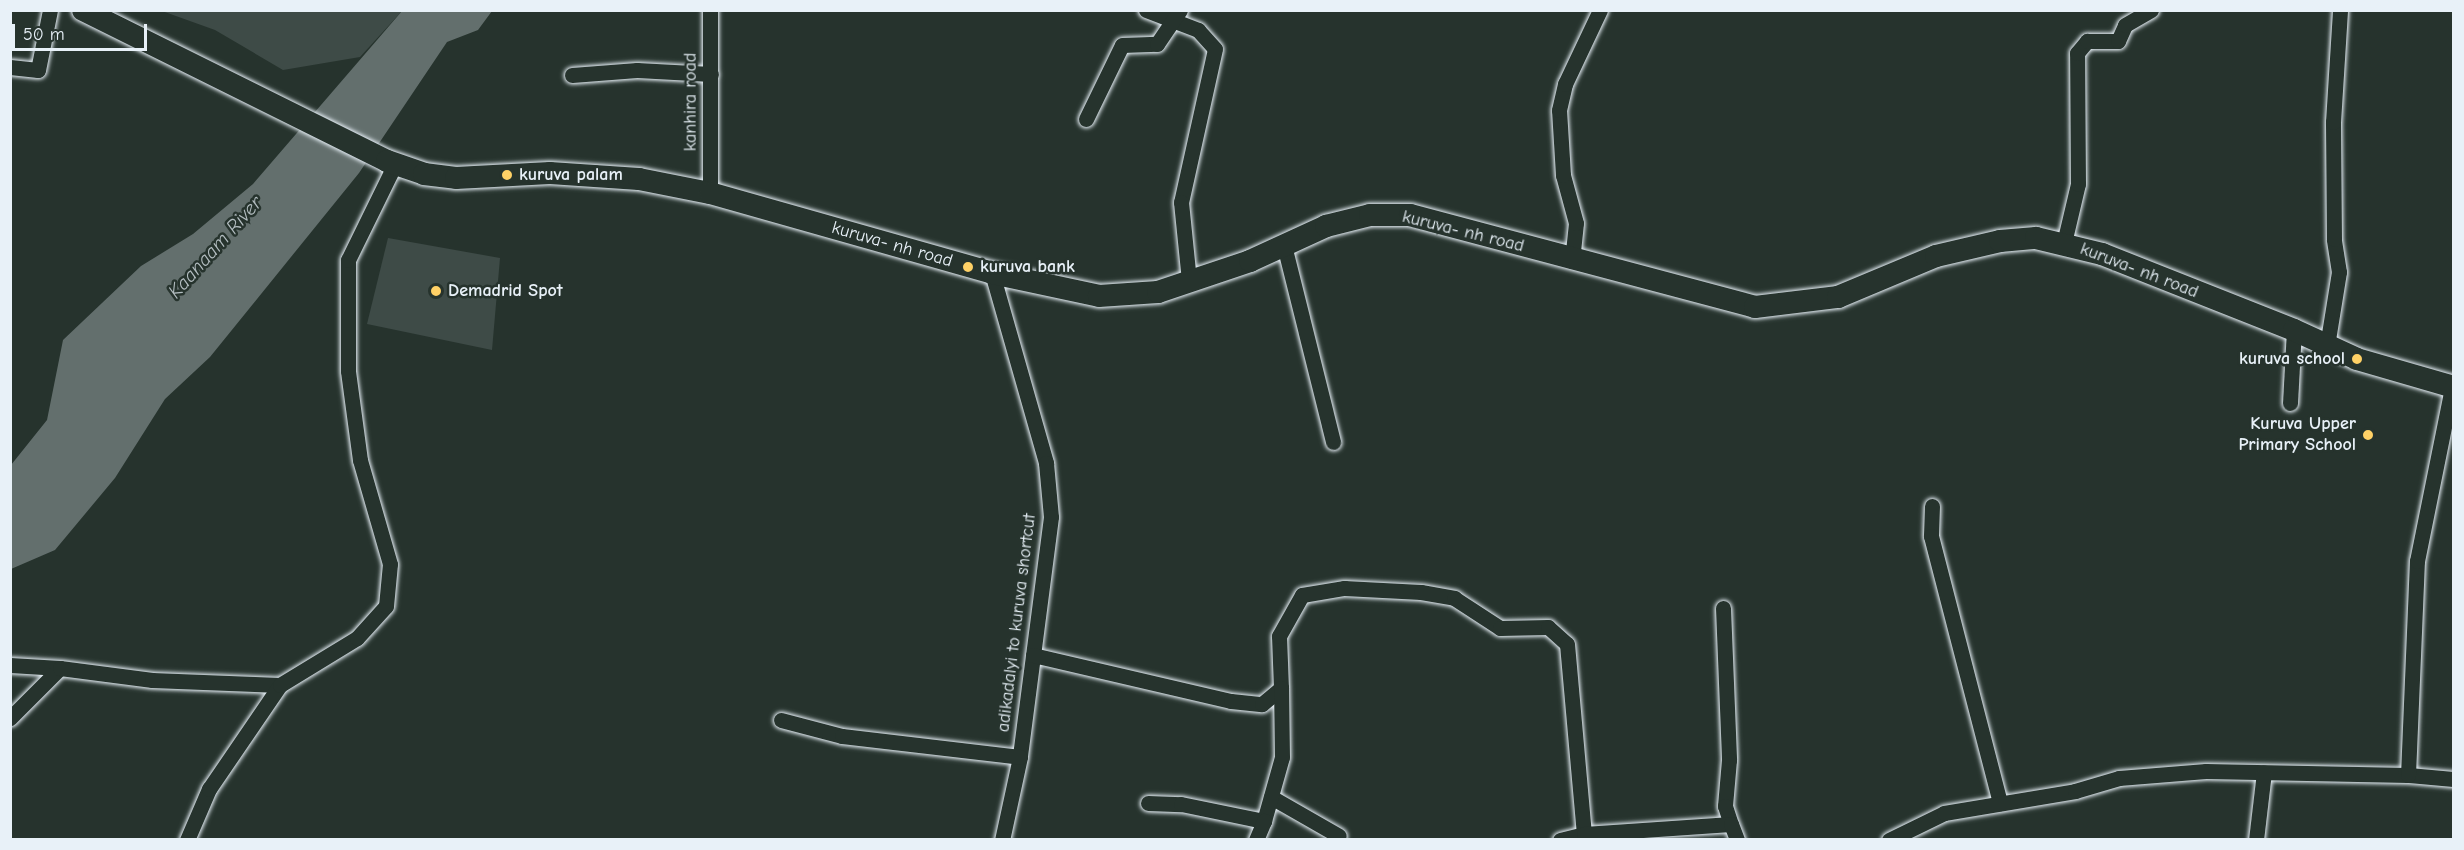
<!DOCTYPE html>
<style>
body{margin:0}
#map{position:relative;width:2464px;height:850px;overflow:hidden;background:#26332d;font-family:"Comic Neue",sans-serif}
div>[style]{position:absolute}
.green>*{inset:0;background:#3e4b47}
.water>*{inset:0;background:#636f6d}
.roads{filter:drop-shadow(0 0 2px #e8f1f8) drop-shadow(0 0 2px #e8f1f8)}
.minor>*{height:15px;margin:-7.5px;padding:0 7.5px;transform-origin:7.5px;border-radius:7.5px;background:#26332d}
.secondary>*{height:22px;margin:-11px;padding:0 11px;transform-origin:11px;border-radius:11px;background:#26332d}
.dots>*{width:16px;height:16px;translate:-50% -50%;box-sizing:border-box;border:3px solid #26332d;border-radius:50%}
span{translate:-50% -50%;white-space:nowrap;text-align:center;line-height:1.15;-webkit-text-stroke:5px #26332d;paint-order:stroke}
.street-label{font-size:18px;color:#e8f1f8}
.poi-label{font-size:18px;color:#e8f1f8;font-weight:700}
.left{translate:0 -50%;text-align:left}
.right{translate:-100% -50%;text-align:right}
.water-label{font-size:20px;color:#b3bdc0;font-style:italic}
.frame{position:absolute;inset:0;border:12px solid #e8f1f8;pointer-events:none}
.scale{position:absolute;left:12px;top:24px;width:135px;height:27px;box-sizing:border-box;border:3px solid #e8f1f8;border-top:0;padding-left:8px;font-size:18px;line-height:21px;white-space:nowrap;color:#e8f1f8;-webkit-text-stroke:4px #26332d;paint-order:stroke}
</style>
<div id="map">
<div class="green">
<div style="clip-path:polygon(162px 11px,402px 11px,360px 57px,283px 70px,215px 30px)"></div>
<div style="clip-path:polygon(388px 238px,500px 258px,492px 350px,367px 324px)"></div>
</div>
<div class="water">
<div style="clip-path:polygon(402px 11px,492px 11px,478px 30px,447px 42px,359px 173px,210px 357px,165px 399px,115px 478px,55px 550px,11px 569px,11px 465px,47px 420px,63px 340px,141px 266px,193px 234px,253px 184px)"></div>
</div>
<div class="roads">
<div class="minor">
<div style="left:1146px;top:10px;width:56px;rotate:21deg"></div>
<div style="left:1198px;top:30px;width:25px;rotate:48deg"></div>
<div style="left:1215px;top:49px;width:157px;rotate:102.5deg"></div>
<div style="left:1181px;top:202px;width:79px;rotate:84.2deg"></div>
<div style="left:10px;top:67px;width:28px;rotate:6deg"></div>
<div style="left:38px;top:70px;width:61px;rotate:-78.7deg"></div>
<div style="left:572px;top:75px;width:65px;rotate:-4.4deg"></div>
<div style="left:637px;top:70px;width:74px;rotate:3.1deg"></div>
<div style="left:1086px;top:119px;width:82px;rotate:-64.1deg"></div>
<div style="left:1122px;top:45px;width:35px;rotate:-2deg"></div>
<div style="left:1157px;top:44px;width:41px;rotate:-55.9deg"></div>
<div style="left:710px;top:193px;width:183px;rotate:-90deg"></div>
<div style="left:2064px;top:243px;width:61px;rotate:-76.7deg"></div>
<div style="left:2078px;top:184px;width:131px;rotate:-90.4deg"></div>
<div style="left:2077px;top:53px;width:16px;rotate:-50deg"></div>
<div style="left:2087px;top:41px;width:31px"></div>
<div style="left:2118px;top:41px;width:17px;rotate:-66deg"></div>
<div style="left:2125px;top:25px;width:30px;rotate:-30deg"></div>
<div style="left:1284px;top:245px;width:203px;rotate:76deg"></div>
<div style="left:1572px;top:261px;width:38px;rotate:-84deg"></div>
<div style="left:1576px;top:223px;width:50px;rotate:-105.2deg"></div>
<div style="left:1563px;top:175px;width:65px;rotate:-93.5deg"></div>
<div style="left:1559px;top:110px;width:27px;rotate:-77deg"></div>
<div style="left:1565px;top:84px;width:82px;rotate:-64.7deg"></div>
<div style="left:992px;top:273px;width:198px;rotate:74.1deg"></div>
<div style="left:1046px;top:463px;width:54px;rotate:84.7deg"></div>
<div style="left:1051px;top:517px;width:242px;rotate:97.4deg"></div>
<div style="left:1020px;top:757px;width:85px;rotate:102.2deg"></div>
<div style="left:2327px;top:346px;width:75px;rotate:-80.8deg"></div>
<div style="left:2339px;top:272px;width:33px;rotate:-99deg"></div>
<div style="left:2334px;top:239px;width:117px;rotate:-90.5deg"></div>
<div style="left:2333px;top:122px;width:112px;rotate:-86.4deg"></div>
<div style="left:2290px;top:403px;width:73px;rotate:-86.9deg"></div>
<div style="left:1932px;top:506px;width:30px;rotate:92deg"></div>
<div style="left:1931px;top:536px;width:276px;rotate:75.5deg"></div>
<div style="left:1723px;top:608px;width:152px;rotate:87.7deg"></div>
<div style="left:1729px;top:760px;width:46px;rotate:95deg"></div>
<div style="left:1725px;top:806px;width:19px;rotate:72deg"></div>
<div style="left:1033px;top:655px;width:203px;rotate:13.1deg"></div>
<div style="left:1231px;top:701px;width:31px;rotate:6deg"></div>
<div style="left:1262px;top:704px;width:25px;rotate:-40deg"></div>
<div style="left:1281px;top:688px;width:52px;rotate:-92.2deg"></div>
<div style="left:1279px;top:636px;width:47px;rotate:-60.7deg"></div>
<div style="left:1302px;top:595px;width:43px;rotate:-9.5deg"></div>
<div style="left:1344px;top:588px;width:77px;rotate:3deg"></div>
<div style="left:1421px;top:592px;width:34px;rotate:10deg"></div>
<div style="left:1454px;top:598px;width:55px;rotate:33.1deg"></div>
<div style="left:1500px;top:628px;width:48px;rotate:-1.2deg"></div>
<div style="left:1548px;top:627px;width:25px;rotate:42deg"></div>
<div style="left:1567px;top:644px;width:191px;rotate:84.9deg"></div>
<div style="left:10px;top:665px;width:50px;rotate:3.4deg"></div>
<div style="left:60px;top:668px;width:71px;rotate:135deg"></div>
<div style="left:60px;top:668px;width:93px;rotate:7.4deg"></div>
<div style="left:152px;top:680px;width:128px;rotate:2.2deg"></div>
<div style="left:781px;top:720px;width:63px;rotate:14.7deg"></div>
<div style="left:842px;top:736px;width:179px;rotate:6.7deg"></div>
<div style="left:2408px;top:775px;width:46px;rotate:5deg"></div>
<div style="left:1271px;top:797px;width:78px;rotate:29.8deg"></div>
<div style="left:1148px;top:803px;width:33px;rotate:2deg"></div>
<div style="left:1181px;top:804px;width:85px;rotate:11.6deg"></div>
<div style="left:1264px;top:821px;width:66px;rotate:-74.3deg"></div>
<div style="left:1282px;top:757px;width:69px;rotate:-90.8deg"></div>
<div style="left:187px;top:840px;width:56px;rotate:-66.7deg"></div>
<div style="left:209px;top:789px;width:126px;rotate:-55.7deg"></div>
<div style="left:280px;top:685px;width:90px;rotate:-31.4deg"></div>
<div style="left:357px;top:638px;width:43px;rotate:-47.8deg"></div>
<div style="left:386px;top:606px;width:42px;rotate:-84.6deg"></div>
<div style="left:390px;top:564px;width:108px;rotate:-106.1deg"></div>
<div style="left:360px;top:460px;width:90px;rotate:-97.7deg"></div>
<div style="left:348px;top:371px;width:111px;rotate:-90deg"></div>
<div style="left:348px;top:260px;width:107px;rotate:-63.9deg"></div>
<div style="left:1256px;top:840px;width:21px;rotate:-67deg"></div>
<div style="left:1560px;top:840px;width:25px;rotate:-14deg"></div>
<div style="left:1584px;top:834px;width:147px;rotate:-3.9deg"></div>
<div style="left:1731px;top:824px;width:17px;rotate:69deg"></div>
<div style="left:1889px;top:840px;width:61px;rotate:-26.1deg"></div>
<div style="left:1944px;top:813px;width:133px;rotate:-9.5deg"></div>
<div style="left:2075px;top:791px;width:46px;rotate:-16.5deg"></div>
<div style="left:2119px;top:778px;width:87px;rotate:-4.6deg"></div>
<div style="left:2206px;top:771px;width:202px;rotate:1.1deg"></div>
<div style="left:2408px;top:775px;width:214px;rotate:-87.6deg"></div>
<div style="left:2417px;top:561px;width:177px;rotate:-78.6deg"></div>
<div style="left:2256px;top:840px;width:68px;rotate:-83.3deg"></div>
</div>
<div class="secondary">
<div style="left:83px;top:10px;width:339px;rotate:26.4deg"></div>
<div style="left:387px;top:161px;width:39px;rotate:19deg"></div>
<div style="left:424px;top:174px;width:32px;rotate:7deg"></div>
<div style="left:456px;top:178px;width:94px;rotate:-3deg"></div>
<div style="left:550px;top:173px;width:89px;rotate:3.9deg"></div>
<div style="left:639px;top:179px;width:72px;rotate:11.2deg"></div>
<div style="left:710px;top:193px;width:293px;rotate:15.8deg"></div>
<div style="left:992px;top:273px;width:109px;rotate:12.1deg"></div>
<div style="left:1099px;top:296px;width:59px;rotate:-3.9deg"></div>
<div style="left:1158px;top:292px;width:97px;rotate:-18.6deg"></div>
<div style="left:1250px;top:261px;width:84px;rotate:-24.7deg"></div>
<div style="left:1326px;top:226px;width:45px;rotate:-14deg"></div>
<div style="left:1370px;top:215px;width:40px"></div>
<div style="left:1410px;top:215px;width:357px;rotate:14.9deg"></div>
<div style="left:1755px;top:307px;width:84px;rotate:-6.9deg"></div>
<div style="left:1838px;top:297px;width:106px;rotate:-22.7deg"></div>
<div style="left:1936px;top:256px;width:66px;rotate:-13.2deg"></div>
<div style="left:2000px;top:241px;width:36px;rotate:-5deg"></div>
<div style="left:2036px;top:238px;width:68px;rotate:13.6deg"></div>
<div style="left:2102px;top:254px;width:206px;rotate:21.6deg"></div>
<div style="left:2294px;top:330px;width:69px;rotate:24.7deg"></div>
<div style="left:2357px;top:359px;width:101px;rotate:16.1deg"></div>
</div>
</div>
<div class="dots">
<div style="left:507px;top:175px;background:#ffd166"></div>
<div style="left:968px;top:267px;background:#ffd166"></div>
<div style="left:436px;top:291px;background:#ffd166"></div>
<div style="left:2357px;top:359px;background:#ffd166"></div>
<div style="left:2368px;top:435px;background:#ffd166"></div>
</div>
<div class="street-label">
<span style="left:691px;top:102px;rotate:-90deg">kanhira road</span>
<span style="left:1463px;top:232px;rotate:14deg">kuruva- nh road</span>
<span style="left:892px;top:245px;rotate:16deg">kuruva- nh road</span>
<span style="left:2139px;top:271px;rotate:21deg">kuruva- nh road</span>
<span style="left:1017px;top:623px;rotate:-83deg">adikadalyi to kuruva shortcut</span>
</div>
<div class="poi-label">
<span class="left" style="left:519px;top:175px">kuruva palam</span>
<span class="left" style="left:980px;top:267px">kuruva bank</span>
<span class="left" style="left:448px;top:291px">Demadrid Spot</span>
<span class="right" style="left:2345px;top:359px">kuruva school</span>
<span class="right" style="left:2356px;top:435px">Kuruva Upper<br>Primary School</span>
</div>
<div class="water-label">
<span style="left:215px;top:247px;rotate:-48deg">Kaanaam River</span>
</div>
<div class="frame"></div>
<div class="scale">50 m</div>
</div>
